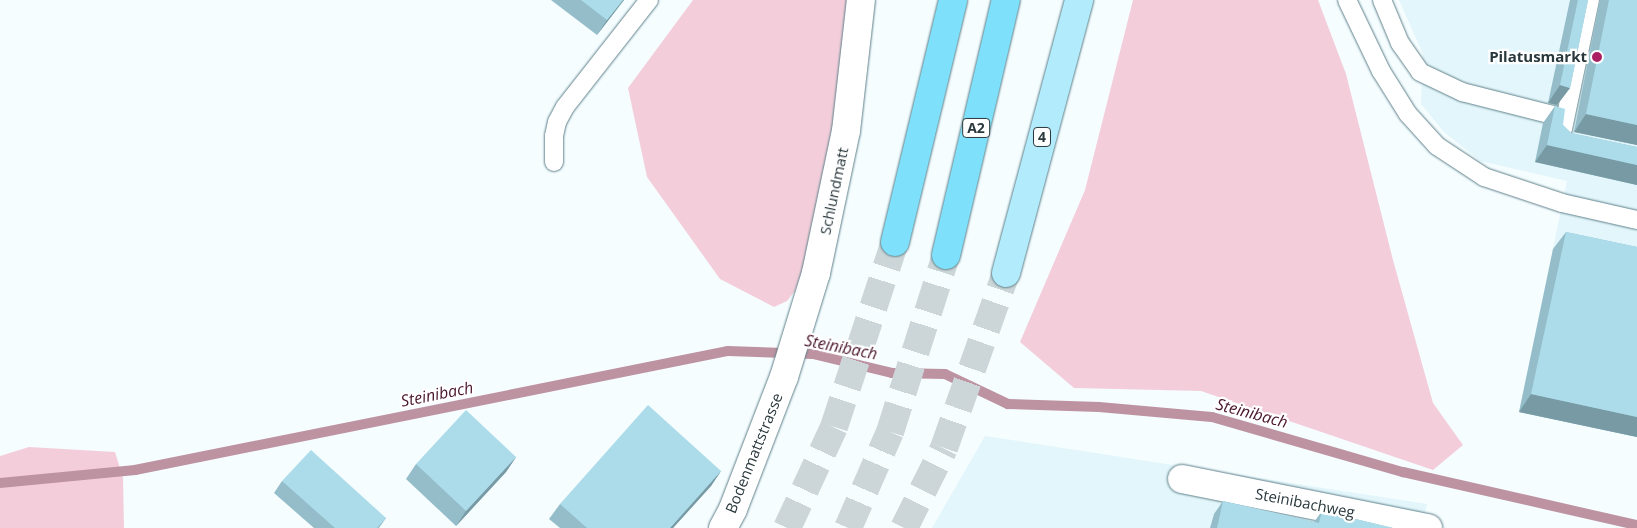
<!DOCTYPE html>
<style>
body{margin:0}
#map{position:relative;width:1637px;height:528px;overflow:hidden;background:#f5fdff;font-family:"Open Sans",sans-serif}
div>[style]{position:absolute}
.built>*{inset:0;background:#e3f6fb}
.green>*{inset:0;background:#f3ceda}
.stream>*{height:10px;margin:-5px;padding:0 5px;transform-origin:5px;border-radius:5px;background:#bd93a1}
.primary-tunnel>*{height:28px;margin-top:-14px;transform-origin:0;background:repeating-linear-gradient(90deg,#ccd6d8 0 28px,transparent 0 42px)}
.motorway-tunnel>*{height:28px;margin-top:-14px;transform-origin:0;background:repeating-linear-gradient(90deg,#ccd6d8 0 28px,transparent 0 42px)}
.roads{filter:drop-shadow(0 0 1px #5e808a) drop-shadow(0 0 1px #5e808a)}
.service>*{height:18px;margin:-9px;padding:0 9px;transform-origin:9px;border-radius:9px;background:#fff}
.minor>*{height:28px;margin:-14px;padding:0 14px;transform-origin:14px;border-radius:14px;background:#fff}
.primary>*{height:28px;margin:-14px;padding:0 14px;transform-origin:14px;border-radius:14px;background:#b2ecfc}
.motorway>*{height:28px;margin:-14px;padding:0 14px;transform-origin:14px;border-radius:14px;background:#7ee0fa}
.wall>*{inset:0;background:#94bdc9}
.shaded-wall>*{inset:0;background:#789aa4}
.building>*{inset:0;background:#acdcea}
.dots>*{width:14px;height:14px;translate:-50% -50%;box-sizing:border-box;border:2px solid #fff;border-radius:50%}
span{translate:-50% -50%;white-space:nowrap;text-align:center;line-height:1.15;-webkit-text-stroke:4.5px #fff;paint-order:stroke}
.shield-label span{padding:1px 4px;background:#fff;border:1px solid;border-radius:4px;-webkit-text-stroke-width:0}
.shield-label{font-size:14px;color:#29383c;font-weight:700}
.poi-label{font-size:15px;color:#29383c;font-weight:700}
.right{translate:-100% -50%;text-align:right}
.street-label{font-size:15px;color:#29383c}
.water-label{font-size:16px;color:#49152b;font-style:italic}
</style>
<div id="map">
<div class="built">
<div style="clip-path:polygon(1399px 0,1637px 0,1637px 437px,1519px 412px,1567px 181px,1480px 161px,1444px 132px,1421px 104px,1423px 54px)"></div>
<div style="clip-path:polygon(985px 436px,1427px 504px,1421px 528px,932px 528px)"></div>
</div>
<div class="green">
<div style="clip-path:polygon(693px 0,853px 0,829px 160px,815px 238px,795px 291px,787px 301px,774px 307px,720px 279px,647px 177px,628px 88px)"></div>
<div style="clip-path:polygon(1133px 0,1318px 0,1346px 74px,1393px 260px,1433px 403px,1463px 445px,1433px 470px,1201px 391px,1074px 388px,1020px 342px,1085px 190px)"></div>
<div style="clip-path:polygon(29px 447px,115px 452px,123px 478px,124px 528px,0 528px,0 456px)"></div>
</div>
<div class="stream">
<div style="left:0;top:483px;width:136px;rotate:-5.5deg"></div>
<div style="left:135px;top:470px;width:605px;rotate:-11.35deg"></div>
<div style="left:728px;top:351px;width:85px;rotate:2deg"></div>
<div style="left:813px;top:354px;width:81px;rotate:13.5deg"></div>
<div style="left:892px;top:373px;width:53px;rotate:1.1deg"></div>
<div style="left:945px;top:374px;width:70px;rotate:25.5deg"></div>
<div style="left:1008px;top:404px;width:91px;rotate:1.9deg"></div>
<div style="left:1099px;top:407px;width:113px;rotate:5.1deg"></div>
<div style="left:1212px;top:417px;width:199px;rotate:16.1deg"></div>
<div style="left:1403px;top:472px;width:240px;rotate:12.8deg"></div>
</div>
<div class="primary-tunnel">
<div style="left:904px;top:528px;width:89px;rotate:-63.4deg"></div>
<div style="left:944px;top:448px;width:186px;rotate:-70.5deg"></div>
</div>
<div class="motorway-tunnel">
<div style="left:787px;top:528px;width:111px;rotate:-65deg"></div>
<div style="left:834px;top:427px;width:195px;rotate:-71.8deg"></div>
<div style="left:848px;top:528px;width:105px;rotate:-66.4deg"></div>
<div style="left:890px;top:432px;width:186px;rotate:-72.4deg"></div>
</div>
<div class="roads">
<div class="service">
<div style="left:1347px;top:0;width:79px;rotate:64.4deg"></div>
<div style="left:1381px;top:71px;width:51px;rotate:57.9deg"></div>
<div style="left:1408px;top:114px;width:43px;rotate:47.8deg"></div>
<div style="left:1437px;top:146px;width:56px;rotate:33.4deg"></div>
<div style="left:1484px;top:177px;width:82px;rotate:18.4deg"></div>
<div style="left:1562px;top:203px;width:77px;rotate:12.8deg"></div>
<div style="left:1382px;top:0;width:47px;rotate:67.3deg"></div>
<div style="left:1400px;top:43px;width:35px;rotate:55deg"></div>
<div style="left:1420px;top:72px;width:47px;rotate:25.5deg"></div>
<div style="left:1462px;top:92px;width:106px;rotate:14.2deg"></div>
<div style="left:1563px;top:129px;width:132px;rotate:-78.2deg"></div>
<div style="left:554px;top:162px;width:26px;rotate:-90deg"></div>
<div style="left:554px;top:136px;width:14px;rotate:-78deg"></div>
<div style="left:557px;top:122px;width:17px;rotate:-62deg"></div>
<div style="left:565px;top:107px;width:136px;rotate:-51.9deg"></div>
</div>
<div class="minor">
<div style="left:1182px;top:479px;width:251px;rotate:11.3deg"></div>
<div style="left:723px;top:528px;width:21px;rotate:-62deg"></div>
<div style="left:733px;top:509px;width:142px;rotate:-68.9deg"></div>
<div style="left:784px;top:377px;width:109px;rotate:-72.9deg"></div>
<div style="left:816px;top:273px;width:145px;rotate:-78.1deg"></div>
<div style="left:846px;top:131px;width:132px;rotate:-83.5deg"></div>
</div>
<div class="primary">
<div style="left:1006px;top:273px;width:283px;rotate:-75deg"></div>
</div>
<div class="motorway">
<div style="left:895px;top:242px;width:249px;rotate:-76.5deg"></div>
<div style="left:946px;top:255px;width:262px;rotate:-76.8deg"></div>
</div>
</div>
<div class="wall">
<div style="clip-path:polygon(551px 0,624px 0,597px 35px)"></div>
<div style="clip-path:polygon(1570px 0,1588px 0,1570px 88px,1557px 105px,1548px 103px)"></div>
<div style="clip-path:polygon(1600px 0,1637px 0,1637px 145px,1574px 132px)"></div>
<div style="clip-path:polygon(1555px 106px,1563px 125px,1571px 133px,1637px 147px,1637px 185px,1535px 162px,1543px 123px)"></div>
<div style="clip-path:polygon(1566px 232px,1637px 247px,1637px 437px,1519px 412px,1553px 249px)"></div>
<div style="clip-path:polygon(516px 457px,506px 472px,456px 526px,406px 479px,416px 464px)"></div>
<div style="clip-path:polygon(721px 471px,711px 486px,673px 528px,560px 528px,549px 519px,560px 504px)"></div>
<div style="clip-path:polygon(282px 481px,386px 518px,379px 528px,314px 528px,274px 493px)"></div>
<div style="clip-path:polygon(1223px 501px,1314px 522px,1322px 511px,1393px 528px,1210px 528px,1214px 514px)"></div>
</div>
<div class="shaded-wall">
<div style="clip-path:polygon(623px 0,624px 0,597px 35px,607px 20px)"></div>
<div style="clip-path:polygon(1560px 85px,1570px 88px,1557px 105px,1548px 103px)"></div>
<div style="clip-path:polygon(1586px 114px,1637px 125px,1637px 145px,1574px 132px)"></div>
<div style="clip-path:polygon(1547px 145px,1637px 165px,1637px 185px,1535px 162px)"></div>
<div style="clip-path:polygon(1531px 394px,1637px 417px,1637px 437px,1519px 412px)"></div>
<div style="clip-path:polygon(516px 457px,506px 472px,456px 526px,466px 511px)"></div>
<div style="clip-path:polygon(721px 471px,711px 486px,673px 528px,670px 528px)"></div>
</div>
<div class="building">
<div style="clip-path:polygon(581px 0,623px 0,607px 20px)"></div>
<div style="clip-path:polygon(1578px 0,1588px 0,1570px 88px,1560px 85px)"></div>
<div style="clip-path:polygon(1609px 0,1637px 0,1637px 125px,1586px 114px)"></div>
<div style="clip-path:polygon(1555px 106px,1565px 109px,1563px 125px,1571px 133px,1637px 147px,1637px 165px,1547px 145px)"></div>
<div style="clip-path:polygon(1566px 232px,1637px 247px,1637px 417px,1531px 394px)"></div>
<div style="clip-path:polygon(648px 405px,721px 471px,670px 528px,587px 528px,560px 504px)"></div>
<div style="clip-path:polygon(466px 410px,516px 457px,466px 511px,416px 464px)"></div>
<div style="clip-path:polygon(311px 450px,386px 518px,377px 528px,335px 528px,282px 481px)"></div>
<div style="clip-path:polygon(1223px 501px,1319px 523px,1322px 511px,1393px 528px,1217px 528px)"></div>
</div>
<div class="dots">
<div style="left:1597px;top:57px;background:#aa2063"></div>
</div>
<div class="shield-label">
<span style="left:976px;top:128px">A2</span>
<span style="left:1042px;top:137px">4</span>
</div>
<div class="poi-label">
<span class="right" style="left:1587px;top:57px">Pilatusmarkt</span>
</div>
<div class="street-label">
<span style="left:834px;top:191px;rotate:-78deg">Schlundmatt</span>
<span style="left:754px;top:453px;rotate:-68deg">Bodenmattstrasse</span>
<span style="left:1305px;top:503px;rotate:11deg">Steinibachweg</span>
</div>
<div class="water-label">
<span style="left:841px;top:347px;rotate:11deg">Steinibach</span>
<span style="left:437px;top:394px;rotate:-11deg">Steinibach</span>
<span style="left:1252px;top:413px;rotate:15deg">Steinibach</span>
</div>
</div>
